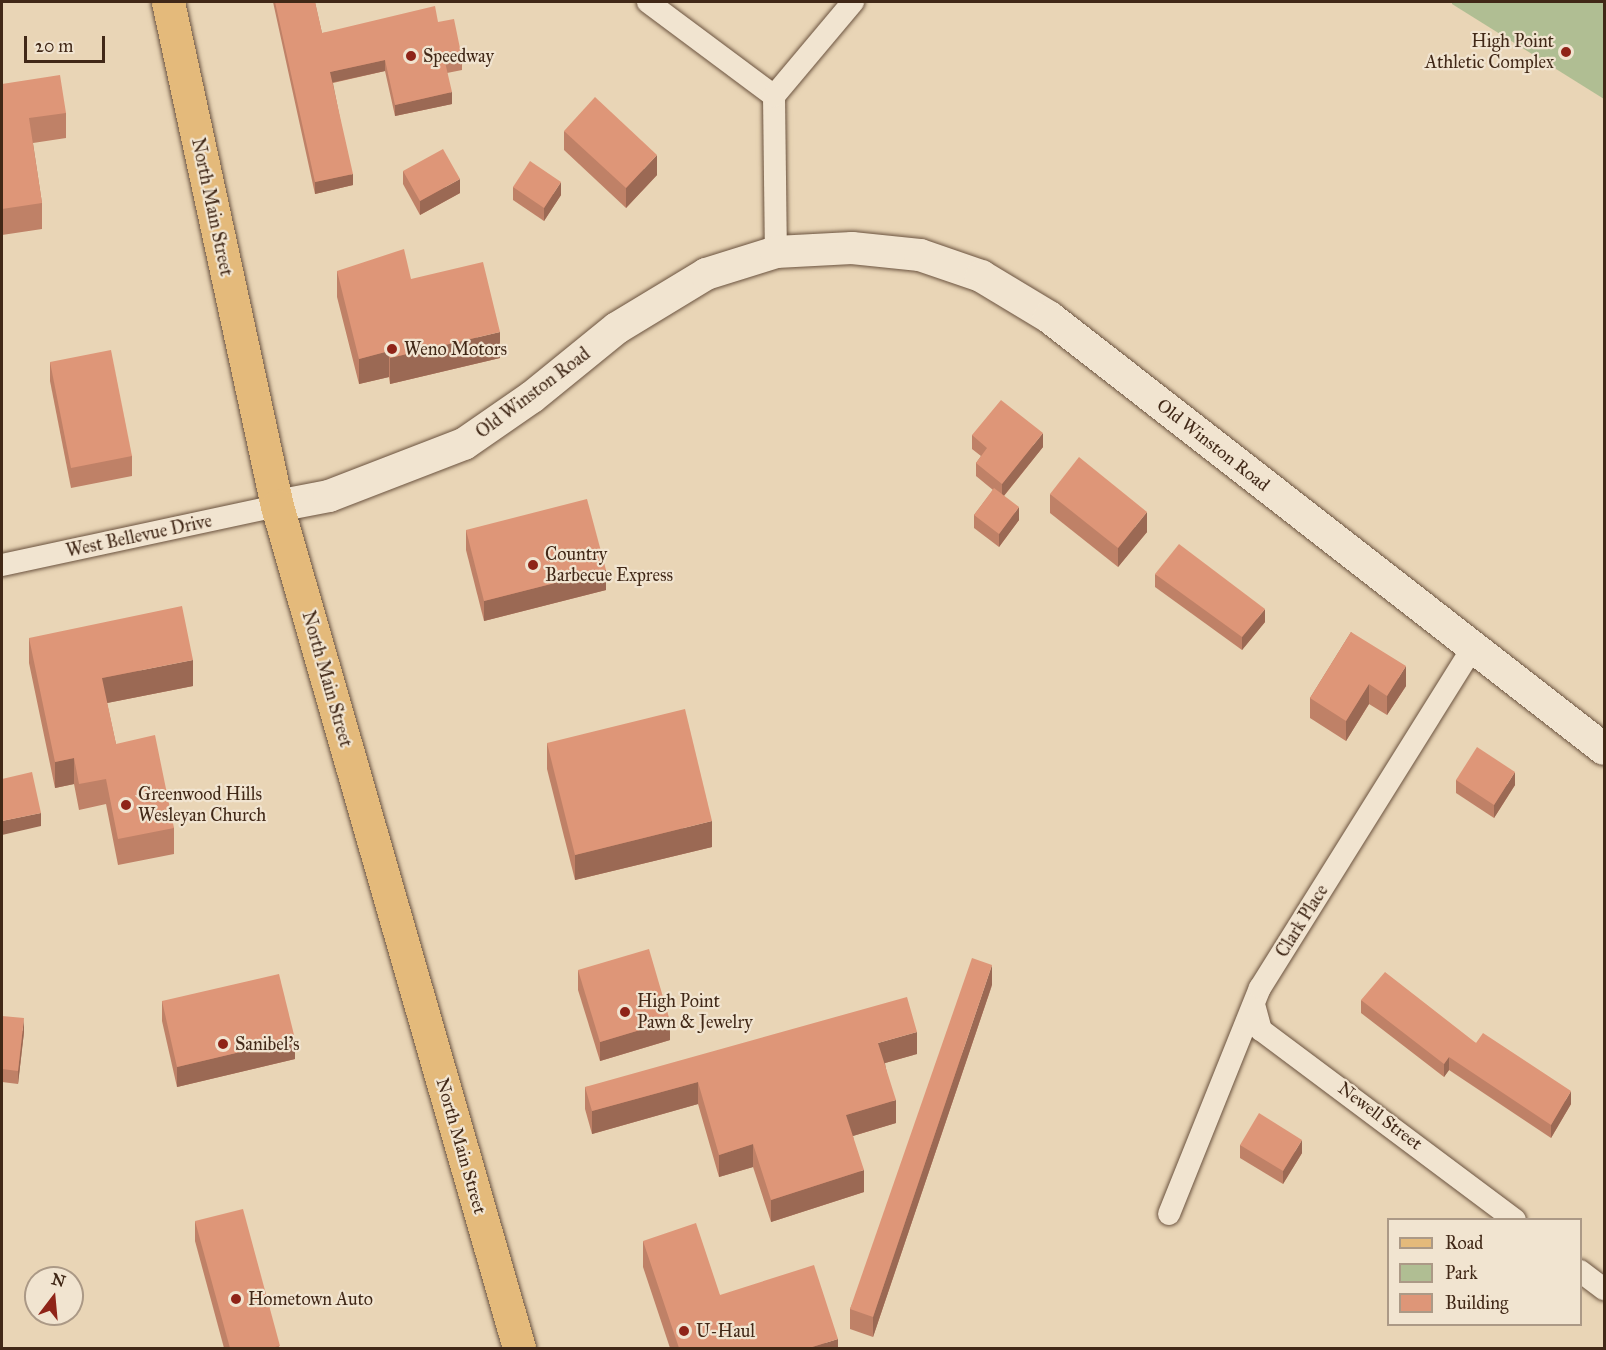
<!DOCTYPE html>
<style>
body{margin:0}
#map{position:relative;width:1606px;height:1350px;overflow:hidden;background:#e9d5b6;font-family:"IM FELL Great Primer",serif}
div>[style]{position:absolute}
.green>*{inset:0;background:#b0be93}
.roads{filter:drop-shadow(0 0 2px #6b533f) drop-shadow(0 0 2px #6b533f)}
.street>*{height:22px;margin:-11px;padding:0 11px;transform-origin:11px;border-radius:11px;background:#f1e4d0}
.secondary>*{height:32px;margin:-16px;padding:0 16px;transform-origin:16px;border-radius:16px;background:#f1e4d0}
.primary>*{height:33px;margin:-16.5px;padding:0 16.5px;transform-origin:16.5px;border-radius:16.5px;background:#e4ba7b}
.wall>*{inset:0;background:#bf8167}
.shaded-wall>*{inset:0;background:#9b6954}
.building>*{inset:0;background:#de9678}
.dots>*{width:16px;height:16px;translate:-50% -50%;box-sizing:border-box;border:3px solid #f1e4d0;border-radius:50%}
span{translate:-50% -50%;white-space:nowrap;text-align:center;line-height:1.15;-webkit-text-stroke:4.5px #f1e4d0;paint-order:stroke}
.poi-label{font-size:18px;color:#412817}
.right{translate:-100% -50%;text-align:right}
.left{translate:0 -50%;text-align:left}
.street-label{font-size:18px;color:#412817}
.frame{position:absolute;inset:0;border:3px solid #412817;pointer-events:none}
.legend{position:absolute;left:1387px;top:1218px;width:195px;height:108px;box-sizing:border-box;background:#f1e4d0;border:2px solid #ab9986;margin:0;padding:8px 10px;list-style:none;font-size:18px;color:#412817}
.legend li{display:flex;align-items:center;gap:12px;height:30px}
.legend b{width:30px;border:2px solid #ab9986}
.north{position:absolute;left:24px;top:1266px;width:60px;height:60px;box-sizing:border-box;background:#f1e4d0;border:2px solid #ab9986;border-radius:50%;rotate:16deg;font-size:16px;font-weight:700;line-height:24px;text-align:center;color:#412817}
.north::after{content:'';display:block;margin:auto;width:21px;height:27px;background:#8f2418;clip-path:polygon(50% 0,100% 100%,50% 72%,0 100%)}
.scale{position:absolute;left:24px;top:36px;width:81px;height:27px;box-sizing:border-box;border:3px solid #412817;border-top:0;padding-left:8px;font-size:18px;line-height:21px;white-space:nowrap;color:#412817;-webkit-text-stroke:4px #f1e4d0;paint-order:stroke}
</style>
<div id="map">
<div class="green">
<div style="clip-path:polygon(1452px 2px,1604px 2px,1604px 99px,1452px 4px)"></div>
</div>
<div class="roads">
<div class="street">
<div style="left:648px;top:2px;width:157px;rotate:36.7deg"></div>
<div style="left:774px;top:96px;width:156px;rotate:89.3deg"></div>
<div style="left:774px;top:96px;width:123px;rotate:-50deg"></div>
<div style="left:2px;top:565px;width:281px;rotate:-12.1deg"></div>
<div style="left:1255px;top:1008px;width:23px;rotate:75deg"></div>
<div style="left:1261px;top:1030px;width:317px;rotate:36.8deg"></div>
<div style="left:1169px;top:1214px;width:244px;rotate:-68.1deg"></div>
<div style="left:1260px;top:988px;width:402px;rotate:-58deg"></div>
<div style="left:1580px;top:1271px;width:30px;rotate:37deg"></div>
</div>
<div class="secondary">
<div style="left:277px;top:506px;width:53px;rotate:-10.9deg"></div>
<div style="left:329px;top:496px;width:145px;rotate:-21.1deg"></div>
<div style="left:464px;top:444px;width:83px;rotate:-34.7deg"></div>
<div style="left:532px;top:397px;width:109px;rotate:-39.1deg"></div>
<div style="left:617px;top:328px;width:104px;rotate:-31.2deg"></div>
<div style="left:706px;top:274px;width:73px;rotate:-17.4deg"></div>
<div style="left:776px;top:252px;width:76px;rotate:-3deg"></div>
<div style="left:852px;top:248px;width:68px;rotate:5.9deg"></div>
<div style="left:920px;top:255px;width:65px;rotate:19deg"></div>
<div style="left:981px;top:276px;width:79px;rotate:31.1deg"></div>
<div style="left:1049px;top:317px;width:703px;rotate:37.9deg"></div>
</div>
<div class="primary">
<div style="left:168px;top:2px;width:516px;rotate:77.8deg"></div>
<div style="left:277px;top:506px;width:876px;rotate:73.96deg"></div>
</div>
</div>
<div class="wall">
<div style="clip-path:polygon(273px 2px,315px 2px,322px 33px,438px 22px,462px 58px,462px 70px,447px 73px,452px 104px,395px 116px,385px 71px,333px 83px,353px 185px,315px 194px)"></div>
<div style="clip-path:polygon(2px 84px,66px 113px,66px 138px,33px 143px,42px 203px,42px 229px,2px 235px)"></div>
<div style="clip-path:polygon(564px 131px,657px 175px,626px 208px,564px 150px)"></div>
<div style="clip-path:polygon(403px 171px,460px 193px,420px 215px,403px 184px)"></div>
<div style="clip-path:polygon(513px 187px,561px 195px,544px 221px,513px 200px)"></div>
<div style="clip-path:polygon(337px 271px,411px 279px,500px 358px,390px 384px,389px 377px,359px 384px,337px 297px)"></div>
<div style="clip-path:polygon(50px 362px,132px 456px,132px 476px,71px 488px,50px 381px)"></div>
<div style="clip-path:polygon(972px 435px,1043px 447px,1004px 496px,1019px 520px,999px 547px,974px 528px,974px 515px,993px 490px,976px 476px,976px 463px,981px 456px,972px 449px)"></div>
<div style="clip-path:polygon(1050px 494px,1147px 532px,1118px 567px,1050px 513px)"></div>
<div style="clip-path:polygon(466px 530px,606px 590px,484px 621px,466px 550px)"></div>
<div style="clip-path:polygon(1155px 574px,1265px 622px,1242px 650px,1155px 587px)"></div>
<div style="clip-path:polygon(1351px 632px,1406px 686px,1387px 715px,1369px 704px,1346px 741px,1310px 718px,1310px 698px)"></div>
<div style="clip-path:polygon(29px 638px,193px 686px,107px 703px,116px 744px,174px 828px,174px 854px,118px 865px,106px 804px,79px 810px,74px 784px,55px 788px,29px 663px)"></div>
<div style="clip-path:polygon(547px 743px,712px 847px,575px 880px,547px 769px)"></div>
<div style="clip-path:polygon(1456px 780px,1515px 785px,1494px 818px,1456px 793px)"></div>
<div style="clip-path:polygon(578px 970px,670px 1040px,600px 1061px,578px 990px)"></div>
<div style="clip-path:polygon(992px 985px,873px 1337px,850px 1329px,850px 1309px)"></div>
<div style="clip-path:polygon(1361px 1000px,1476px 1043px,1571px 1104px,1551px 1138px,1449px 1070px,1444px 1077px,1361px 1013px)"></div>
<div style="clip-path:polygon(162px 1001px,295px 1059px,177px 1087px,162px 1021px)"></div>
<div style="clip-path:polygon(2px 1016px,24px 1032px,18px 1084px,2px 1082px)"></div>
<div style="clip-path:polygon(917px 1054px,885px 1063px,896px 1123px,853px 1136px,864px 1192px,771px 1222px,753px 1167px,719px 1177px,698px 1104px,592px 1134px,585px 1109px,585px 1087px)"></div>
<div style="clip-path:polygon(1240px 1145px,1302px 1153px,1283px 1184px,1240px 1158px)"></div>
<div style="clip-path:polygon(195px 1221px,280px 1348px,224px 1348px,195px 1241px)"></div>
<div style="clip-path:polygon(643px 1241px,720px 1295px,838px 1348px,670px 1348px,643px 1267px)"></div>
</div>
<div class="shaded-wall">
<div style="clip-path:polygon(385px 60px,385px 71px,330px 83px,330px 72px)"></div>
<div style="clip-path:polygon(452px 92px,452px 104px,395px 116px,395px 105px)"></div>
<div style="clip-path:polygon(657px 155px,657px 175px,626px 208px,626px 188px)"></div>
<div style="clip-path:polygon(353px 174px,353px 185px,315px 194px,315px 182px)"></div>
<div style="clip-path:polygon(460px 179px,460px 193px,420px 215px,420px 201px)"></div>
<div style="clip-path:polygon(561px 182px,561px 195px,544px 221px,544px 208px)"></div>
<div style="clip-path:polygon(500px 332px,500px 358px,390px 384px,390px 358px)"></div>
<div style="clip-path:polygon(389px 351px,389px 377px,359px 384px,359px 359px)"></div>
<div style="clip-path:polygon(1043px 433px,1043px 447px,1002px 498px,1002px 484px)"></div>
<div style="clip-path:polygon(1019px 507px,1019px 520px,999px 547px,999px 534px)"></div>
<div style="clip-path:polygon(1147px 512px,1147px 532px,1118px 567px,1118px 548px)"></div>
<div style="clip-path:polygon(606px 570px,606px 590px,484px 621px,484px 601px)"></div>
<div style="clip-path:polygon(1265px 609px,1265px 622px,1242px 650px,1242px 637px)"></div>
<div style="clip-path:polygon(193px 660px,193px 686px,102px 704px,102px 678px)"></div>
<div style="clip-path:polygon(1406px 666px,1406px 686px,1387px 715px,1387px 696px)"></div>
<div style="clip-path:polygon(1369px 684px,1369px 704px,1346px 741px,1346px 721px)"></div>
<div style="clip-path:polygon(74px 758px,74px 784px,55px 788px,55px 762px)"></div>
<div style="clip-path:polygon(1515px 772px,1515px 785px,1494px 818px,1494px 805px)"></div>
<div style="clip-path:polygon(41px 813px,41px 826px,2px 835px,2px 821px)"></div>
<div style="clip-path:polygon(712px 821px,712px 847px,575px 880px,575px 855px)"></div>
<div style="clip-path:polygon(992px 965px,992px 985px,873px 1337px,873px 1317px)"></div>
<div style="clip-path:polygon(24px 1018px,24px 1032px,18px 1084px,18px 1071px)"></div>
<div style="clip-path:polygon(670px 1021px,670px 1040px,600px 1061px,600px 1042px)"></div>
<div style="clip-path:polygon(917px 1032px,917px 1054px,878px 1065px,878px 1043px)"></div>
<div style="clip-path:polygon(295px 1039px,295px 1059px,177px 1087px,177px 1067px)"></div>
<div style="clip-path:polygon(1449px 1057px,1449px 1070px,1444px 1077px,1444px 1064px)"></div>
<div style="clip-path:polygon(698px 1082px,698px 1104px,592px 1134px,592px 1111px)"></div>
<div style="clip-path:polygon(1571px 1091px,1571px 1104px,1551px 1138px,1551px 1125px)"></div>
<div style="clip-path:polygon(896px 1100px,896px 1123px,846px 1138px,846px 1115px)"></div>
<div style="clip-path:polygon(1302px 1140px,1302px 1153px,1283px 1184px,1283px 1171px)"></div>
<div style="clip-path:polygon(753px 1144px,753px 1167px,719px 1177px,719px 1155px)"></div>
<div style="clip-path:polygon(864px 1170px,864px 1192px,771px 1222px,771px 1200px)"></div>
<div style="clip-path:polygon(838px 1339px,838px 1348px,809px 1348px)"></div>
</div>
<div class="building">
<div style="clip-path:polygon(275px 2px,315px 2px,322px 33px,435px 6px,438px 22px,454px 19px,462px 58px,445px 62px,452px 92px,395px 105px,385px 60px,330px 72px,353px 174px,315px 182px)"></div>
<div style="clip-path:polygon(60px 75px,66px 113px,29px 118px,42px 203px,2px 209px,2px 84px)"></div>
<div style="clip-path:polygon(595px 97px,657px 155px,626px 188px,564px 131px)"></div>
<div style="clip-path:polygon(443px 149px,460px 179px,420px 201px,403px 171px)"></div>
<div style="clip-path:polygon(530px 161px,561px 182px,544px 208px,513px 187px)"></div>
<div style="clip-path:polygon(404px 249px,411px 279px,483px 262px,500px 332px,390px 358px,389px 351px,359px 359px,337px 271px)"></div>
<div style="clip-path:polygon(111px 350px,132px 456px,71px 468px,50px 362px)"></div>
<div style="clip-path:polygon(1001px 400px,1043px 433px,1002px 484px,976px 463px,987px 448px,972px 435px)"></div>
<div style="clip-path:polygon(1079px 457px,1147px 512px,1118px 548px,1050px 494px)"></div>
<div style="clip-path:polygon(994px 488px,1019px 507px,999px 534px,974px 515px)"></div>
<div style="clip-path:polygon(587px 499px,606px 570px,484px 601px,466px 530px)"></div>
<div style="clip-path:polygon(1179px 544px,1265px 609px,1242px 637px,1155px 574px)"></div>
<div style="clip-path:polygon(182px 606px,193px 660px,102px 678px,116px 744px,155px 735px,174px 828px,118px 839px,106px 779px,79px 784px,74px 758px,55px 762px,29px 638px)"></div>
<div style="clip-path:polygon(1351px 632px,1406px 666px,1387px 696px,1369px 684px,1346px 721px,1310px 698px)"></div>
<div style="clip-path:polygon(685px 709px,712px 821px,575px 855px,547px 743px)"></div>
<div style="clip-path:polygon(1477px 747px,1515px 772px,1494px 805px,1456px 780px)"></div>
<div style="clip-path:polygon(32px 772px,41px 813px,2px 821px,2px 779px)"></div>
<div style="clip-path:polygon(649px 949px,670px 1021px,600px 1042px,578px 970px)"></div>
<div style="clip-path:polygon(972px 958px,992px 965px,873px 1317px,850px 1309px)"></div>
<div style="clip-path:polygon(1385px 972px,1476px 1043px,1483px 1033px,1571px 1091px,1551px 1125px,1449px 1057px,1444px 1064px,1361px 1000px)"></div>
<div style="clip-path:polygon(279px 974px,295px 1039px,177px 1067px,162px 1001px)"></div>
<div style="clip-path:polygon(907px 997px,917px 1032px,878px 1043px,896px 1100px,846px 1115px,864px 1170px,771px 1200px,753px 1144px,719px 1155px,698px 1082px,592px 1111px,585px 1087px)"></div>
<div style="clip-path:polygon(2px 1016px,24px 1018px,18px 1071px,2px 1069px)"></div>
<div style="clip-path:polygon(1259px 1113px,1302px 1140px,1283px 1171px,1240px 1145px)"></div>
<div style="clip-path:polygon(243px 1209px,280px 1346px,270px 1348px,230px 1348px,195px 1221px)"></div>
<div style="clip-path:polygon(696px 1223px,720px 1295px,814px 1265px,838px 1339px,809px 1348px,679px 1348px,643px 1241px)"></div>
</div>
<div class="dots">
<div style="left:1566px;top:52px;background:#8f2418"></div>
<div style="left:411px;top:56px;background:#8f2418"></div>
<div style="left:392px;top:349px;background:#8f2418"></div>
<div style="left:533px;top:565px;background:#8f2418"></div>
<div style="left:126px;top:805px;background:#8f2418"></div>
<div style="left:625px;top:1012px;background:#8f2418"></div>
<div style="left:223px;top:1044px;background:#8f2418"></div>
<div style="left:236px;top:1299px;background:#8f2418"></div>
<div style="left:684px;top:1331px;background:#8f2418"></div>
</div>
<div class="poi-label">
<span class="right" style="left:1554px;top:52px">High Point<br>Athletic Complex</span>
<span class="left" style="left:423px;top:56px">Speedway</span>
<span class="left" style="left:404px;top:349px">Weno Motors</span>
<span class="left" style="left:545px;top:565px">Country<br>Barbecue Express</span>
<span class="left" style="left:138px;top:805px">Greenwood Hills<br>Wesleyan Church</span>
<span class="left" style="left:637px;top:1012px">High Point<br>Pawn &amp; Jewelry</span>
<span class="left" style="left:235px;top:1044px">Sanibel's</span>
<span class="left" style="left:248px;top:1299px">Hometown Auto</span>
<span class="left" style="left:696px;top:1331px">U-Haul</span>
</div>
<div class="street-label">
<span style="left:212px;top:207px;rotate:78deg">North Main Street</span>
<span style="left:533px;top:393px;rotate:-37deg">Old Winston Road</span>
<span style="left:1213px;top:445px;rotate:38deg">Old Winston Road</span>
<span style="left:139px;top:536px;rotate:-12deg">West Bellevue Drive</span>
<span style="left:327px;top:679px;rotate:74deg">North Main Street</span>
<span style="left:1302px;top:921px;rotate:-58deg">Clark Place</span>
<span style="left:1380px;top:1116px;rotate:37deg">Newell Street</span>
<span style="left:461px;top:1146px;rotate:74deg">North Main Street</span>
</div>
<div class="frame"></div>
<ul class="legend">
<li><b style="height:8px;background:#e4ba7b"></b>Road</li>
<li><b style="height:16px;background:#b0be93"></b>Park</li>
<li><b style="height:16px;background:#de9678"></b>Building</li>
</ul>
<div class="north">N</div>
<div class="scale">20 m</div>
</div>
